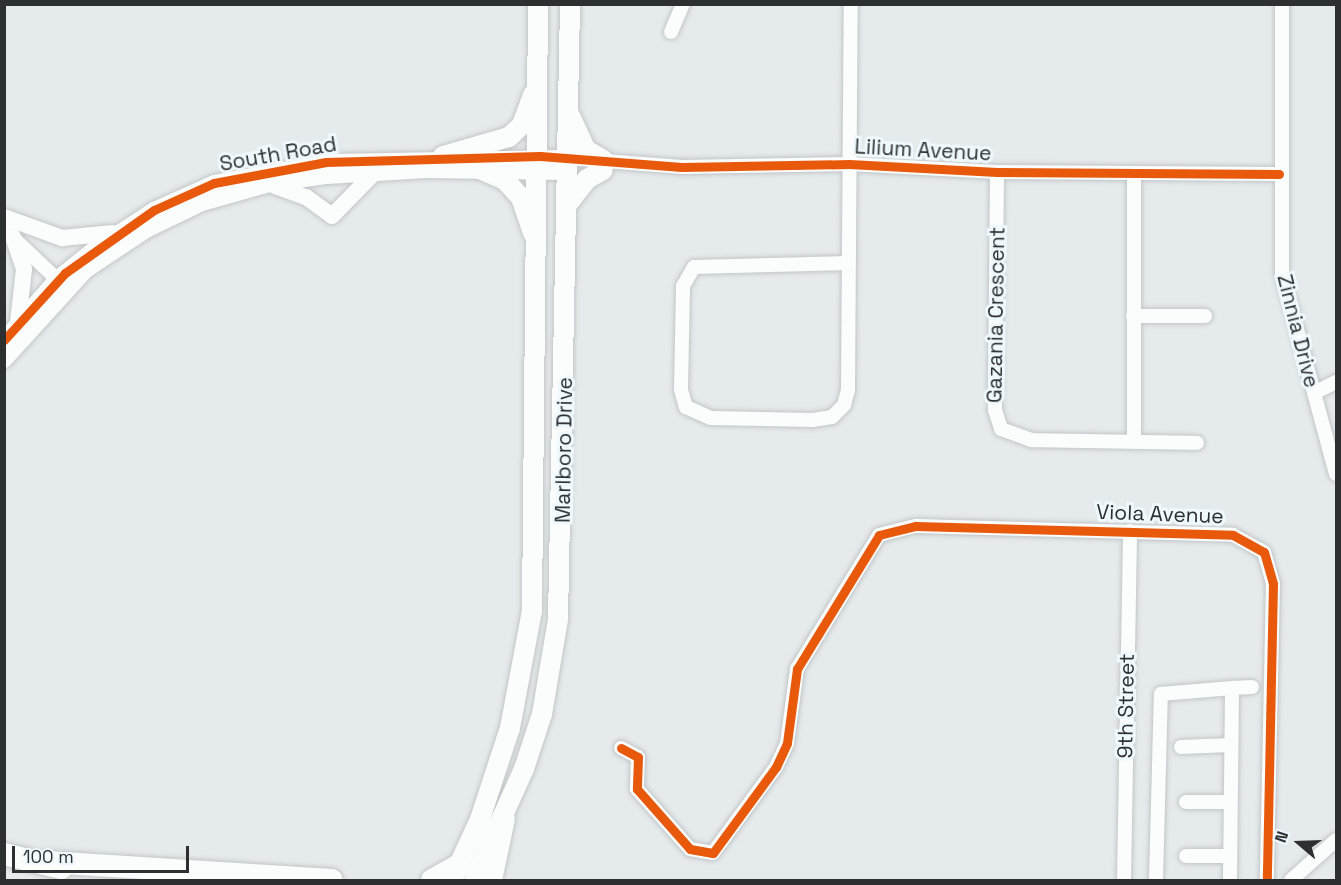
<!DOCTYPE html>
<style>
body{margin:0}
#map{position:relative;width:1341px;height:885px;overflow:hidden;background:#e5eaec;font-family:"Space Grotesk",sans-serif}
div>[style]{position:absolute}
.roads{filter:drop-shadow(0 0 2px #c2c6c8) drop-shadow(0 0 2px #c2c6c8)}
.minor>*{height:14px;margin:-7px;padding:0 7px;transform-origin:7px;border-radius:7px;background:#fbfcfc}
.tertiary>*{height:16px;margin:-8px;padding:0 8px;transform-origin:8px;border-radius:8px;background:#fbfcfc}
.secondary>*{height:20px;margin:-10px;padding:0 10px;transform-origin:10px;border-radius:10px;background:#fbfcfc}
.primary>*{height:22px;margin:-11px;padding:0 11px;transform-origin:11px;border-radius:11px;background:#fbfcfc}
.cycleway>*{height:9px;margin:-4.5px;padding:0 4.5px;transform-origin:4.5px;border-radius:4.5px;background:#e8590c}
span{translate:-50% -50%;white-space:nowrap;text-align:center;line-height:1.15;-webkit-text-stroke:6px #eff8fc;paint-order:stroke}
.street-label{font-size:21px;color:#2c3031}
.frame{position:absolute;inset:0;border:6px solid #2c3031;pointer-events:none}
.north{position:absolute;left:1269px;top:813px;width:60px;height:60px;-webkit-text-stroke:4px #eff8fc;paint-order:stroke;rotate:289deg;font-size:16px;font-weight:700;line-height:24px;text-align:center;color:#2c3031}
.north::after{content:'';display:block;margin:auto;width:21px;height:27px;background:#2c3031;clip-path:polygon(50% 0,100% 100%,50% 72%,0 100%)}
.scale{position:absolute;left:12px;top:846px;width:177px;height:27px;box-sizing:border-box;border:3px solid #2c3031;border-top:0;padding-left:8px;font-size:18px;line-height:21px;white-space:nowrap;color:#2c3031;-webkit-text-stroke:4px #eff8fc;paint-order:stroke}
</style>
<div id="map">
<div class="roads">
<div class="minor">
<div style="left:1282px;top:4px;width:270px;rotate:90deg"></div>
<div style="left:1282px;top:274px;width:207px;rotate:74.9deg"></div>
<div style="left:671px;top:32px;width:30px;rotate:-67deg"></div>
<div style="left:567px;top:158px;width:115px;rotate:4.5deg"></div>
<div style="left:682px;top:167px;width:167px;rotate:-1deg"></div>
<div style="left:849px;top:164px;width:148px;rotate:3.1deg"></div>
<div style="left:997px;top:172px;width:282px;rotate:0.4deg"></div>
<div style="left:997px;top:172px;width:238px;rotate:90.5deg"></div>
<div style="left:995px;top:410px;width:20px;rotate:72deg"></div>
<div style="left:1001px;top:429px;width:32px;rotate:20deg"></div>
<div style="left:1031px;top:440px;width:166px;rotate:1deg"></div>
<div style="left:4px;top:229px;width:83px;rotate:43.5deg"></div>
<div style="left:849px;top:263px;width:155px;rotate:178.5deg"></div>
<div style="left:694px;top:267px;width:22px;rotate:120deg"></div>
<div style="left:683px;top:286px;width:104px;rotate:91.1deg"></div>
<div style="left:681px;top:390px;width:18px;rotate:74deg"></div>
<div style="left:686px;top:407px;width:27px;rotate:24deg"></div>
<div style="left:711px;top:418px;width:102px;rotate:1.1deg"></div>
<div style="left:813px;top:420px;width:19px;rotate:-9deg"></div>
<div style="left:832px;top:417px;width:17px;rotate:-45deg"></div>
<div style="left:844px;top:405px;width:16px;rotate:-75deg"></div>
<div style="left:848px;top:390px;width:386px;rotate:-89.6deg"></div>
<div style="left:1133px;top:316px;width:72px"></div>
<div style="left:1314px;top:393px;width:25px;rotate:-27deg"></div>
<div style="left:1134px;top:441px;width:267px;rotate:-90deg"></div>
<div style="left:1181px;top:747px;width:50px;rotate:-2.3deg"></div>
<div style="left:621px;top:748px;width:19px;rotate:28deg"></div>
<div style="left:638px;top:757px;width:32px;rotate:92deg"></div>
<div style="left:637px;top:789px;width:80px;rotate:48.5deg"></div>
<div style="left:690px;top:849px;width:23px;rotate:10deg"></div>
<div style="left:713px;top:853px;width:107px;rotate:-53.8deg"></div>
<div style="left:776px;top:767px;width:26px;rotate:-65deg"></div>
<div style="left:787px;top:743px;width:75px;rotate:-82.3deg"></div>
<div style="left:797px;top:669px;width:157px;rotate:-58.5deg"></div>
<div style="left:879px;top:535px;width:38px;rotate:-14deg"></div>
<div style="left:916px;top:526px;width:317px;rotate:1.6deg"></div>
<div style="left:1233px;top:535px;width:35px;rotate:29deg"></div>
<div style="left:1264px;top:552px;width:33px;rotate:74deg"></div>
<div style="left:1273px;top:584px;width:296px;rotate:91.2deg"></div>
<div style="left:1186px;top:802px;width:44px"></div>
<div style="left:1186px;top:856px;width:44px"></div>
<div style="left:1124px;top:880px;width:349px;rotate:-89deg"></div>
<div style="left:1156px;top:880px;width:186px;rotate:-88.5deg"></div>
<div style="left:1161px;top:694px;width:71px;rotate:-4.8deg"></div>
<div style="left:1230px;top:880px;width:192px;rotate:-89.4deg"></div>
<div style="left:1232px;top:688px;width:20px;rotate:-3deg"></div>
<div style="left:1291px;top:880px;width:60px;rotate:-41.6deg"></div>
</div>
<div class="tertiary">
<div style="left:275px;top:186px;width:33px;rotate:20deg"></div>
<div style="left:306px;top:197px;width:32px;rotate:36deg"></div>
<div style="left:332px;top:216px;width:60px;rotate:-45.7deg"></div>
<div style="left:4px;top:217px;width:62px;rotate:19.9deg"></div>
<div style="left:62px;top:238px;width:51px;rotate:-5.6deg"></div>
<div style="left:13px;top:237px;width:34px;rotate:71deg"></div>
<div style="left:24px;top:269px;width:53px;rotate:96.5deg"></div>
<div style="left:4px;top:340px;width:81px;rotate:-49deg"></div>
<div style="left:57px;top:279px;width:46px;rotate:-38.9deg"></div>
<div style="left:93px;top:250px;width:73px;rotate:-33.3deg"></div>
<div style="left:154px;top:210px;width:66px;rotate:-24.2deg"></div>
<div style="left:214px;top:183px;width:114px;rotate:-10.6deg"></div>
<div style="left:326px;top:162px;width:241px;rotate:-1deg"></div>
<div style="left:4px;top:360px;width:122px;rotate:-47.7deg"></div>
<div style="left:86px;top:270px;width:74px;rotate:-33.5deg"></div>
<div style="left:148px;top:229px;width:60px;rotate:-25.7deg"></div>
<div style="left:202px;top:203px;width:70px;rotate:-15.8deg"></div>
<div style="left:269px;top:184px;width:59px;rotate:-7.9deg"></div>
<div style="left:327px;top:176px;width:99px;rotate:-3.5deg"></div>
<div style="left:426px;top:170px;width:140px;rotate:0.8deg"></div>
</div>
<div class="secondary">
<div style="left:571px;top:118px;width:35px;rotate:65deg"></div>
<div style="left:586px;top:150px;width:20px;rotate:30deg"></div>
<div style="left:443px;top:156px;width:69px;rotate:-16.1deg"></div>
<div style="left:509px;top:137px;width:18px;rotate:-43deg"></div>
<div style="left:522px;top:125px;width:32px;rotate:-70deg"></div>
<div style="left:480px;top:169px;width:27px;rotate:24deg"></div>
<div style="left:505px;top:180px;width:24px;rotate:48deg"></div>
<div style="left:521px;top:198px;width:37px;rotate:71deg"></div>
<div style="left:566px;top:206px;width:34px;rotate:-52deg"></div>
<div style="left:587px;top:179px;width:18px;rotate:-29deg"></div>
<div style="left:452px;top:880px;width:67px;rotate:-65.3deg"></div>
<div style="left:480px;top:819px;width:96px;rotate:-71.8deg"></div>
<div style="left:510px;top:728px;width:120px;rotate:-79.4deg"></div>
<div style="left:532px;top:610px;width:606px;rotate:-89.43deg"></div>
<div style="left:474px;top:880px;width:122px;rotate:-65.8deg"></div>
<div style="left:524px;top:769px;width:58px;rotate:-71.9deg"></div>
<div style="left:542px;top:714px;width:96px;rotate:-80.4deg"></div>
<div style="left:558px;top:619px;width:615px;rotate:-88.88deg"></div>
</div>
<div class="primary">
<div style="left:4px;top:854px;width:59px;rotate:13.8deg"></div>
<div style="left:47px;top:862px;width:285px;rotate:3.6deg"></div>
<div style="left:432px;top:880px;width:31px;rotate:-29deg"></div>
<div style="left:491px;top:880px;width:62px;rotate:-78deg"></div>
</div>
</div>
<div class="cycleway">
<div style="left:4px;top:340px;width:91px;rotate:-47.7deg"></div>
<div style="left:65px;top:273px;width:109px;rotate:-35.3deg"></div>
<div style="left:154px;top:210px;width:66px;rotate:-24.2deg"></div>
<div style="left:214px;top:183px;width:114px;rotate:-10.6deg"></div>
<div style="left:326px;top:162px;width:214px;rotate:-1.6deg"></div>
<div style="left:540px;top:156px;width:142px;rotate:4.4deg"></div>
<div style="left:682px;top:167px;width:167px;rotate:-1deg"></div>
<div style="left:849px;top:164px;width:148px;rotate:3.1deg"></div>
<div style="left:997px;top:172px;width:282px;rotate:0.4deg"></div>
<div style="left:621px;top:748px;width:19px;rotate:28deg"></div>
<div style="left:638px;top:757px;width:32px;rotate:92deg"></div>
<div style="left:637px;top:789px;width:80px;rotate:48.5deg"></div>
<div style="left:690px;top:849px;width:23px;rotate:10deg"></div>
<div style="left:713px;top:853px;width:107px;rotate:-53.8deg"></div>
<div style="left:776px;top:767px;width:26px;rotate:-65deg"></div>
<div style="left:787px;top:743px;width:75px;rotate:-82.3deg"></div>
<div style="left:797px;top:669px;width:157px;rotate:-58.5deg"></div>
<div style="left:879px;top:535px;width:38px;rotate:-14deg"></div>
<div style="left:916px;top:526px;width:317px;rotate:1.6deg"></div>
<div style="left:1233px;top:535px;width:35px;rotate:29deg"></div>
<div style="left:1264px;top:552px;width:33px;rotate:74deg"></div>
<div style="left:1273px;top:584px;width:296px;rotate:91.2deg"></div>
</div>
<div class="street-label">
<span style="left:923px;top:150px;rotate:3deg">Lilium Avenue</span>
<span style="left:278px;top:154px;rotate:-10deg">South Road</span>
<span style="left:996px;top:315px;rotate:-89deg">Gazania Crescent</span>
<span style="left:1298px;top:331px;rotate:76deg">Zinnia Drive</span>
<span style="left:564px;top:450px;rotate:-89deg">Marlboro Drive</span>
<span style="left:1160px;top:514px;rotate:2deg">Viola Avenue</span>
<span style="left:1126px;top:706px;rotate:-89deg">9th Street</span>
</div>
<div class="frame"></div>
<div class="north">N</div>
<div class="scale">100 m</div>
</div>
